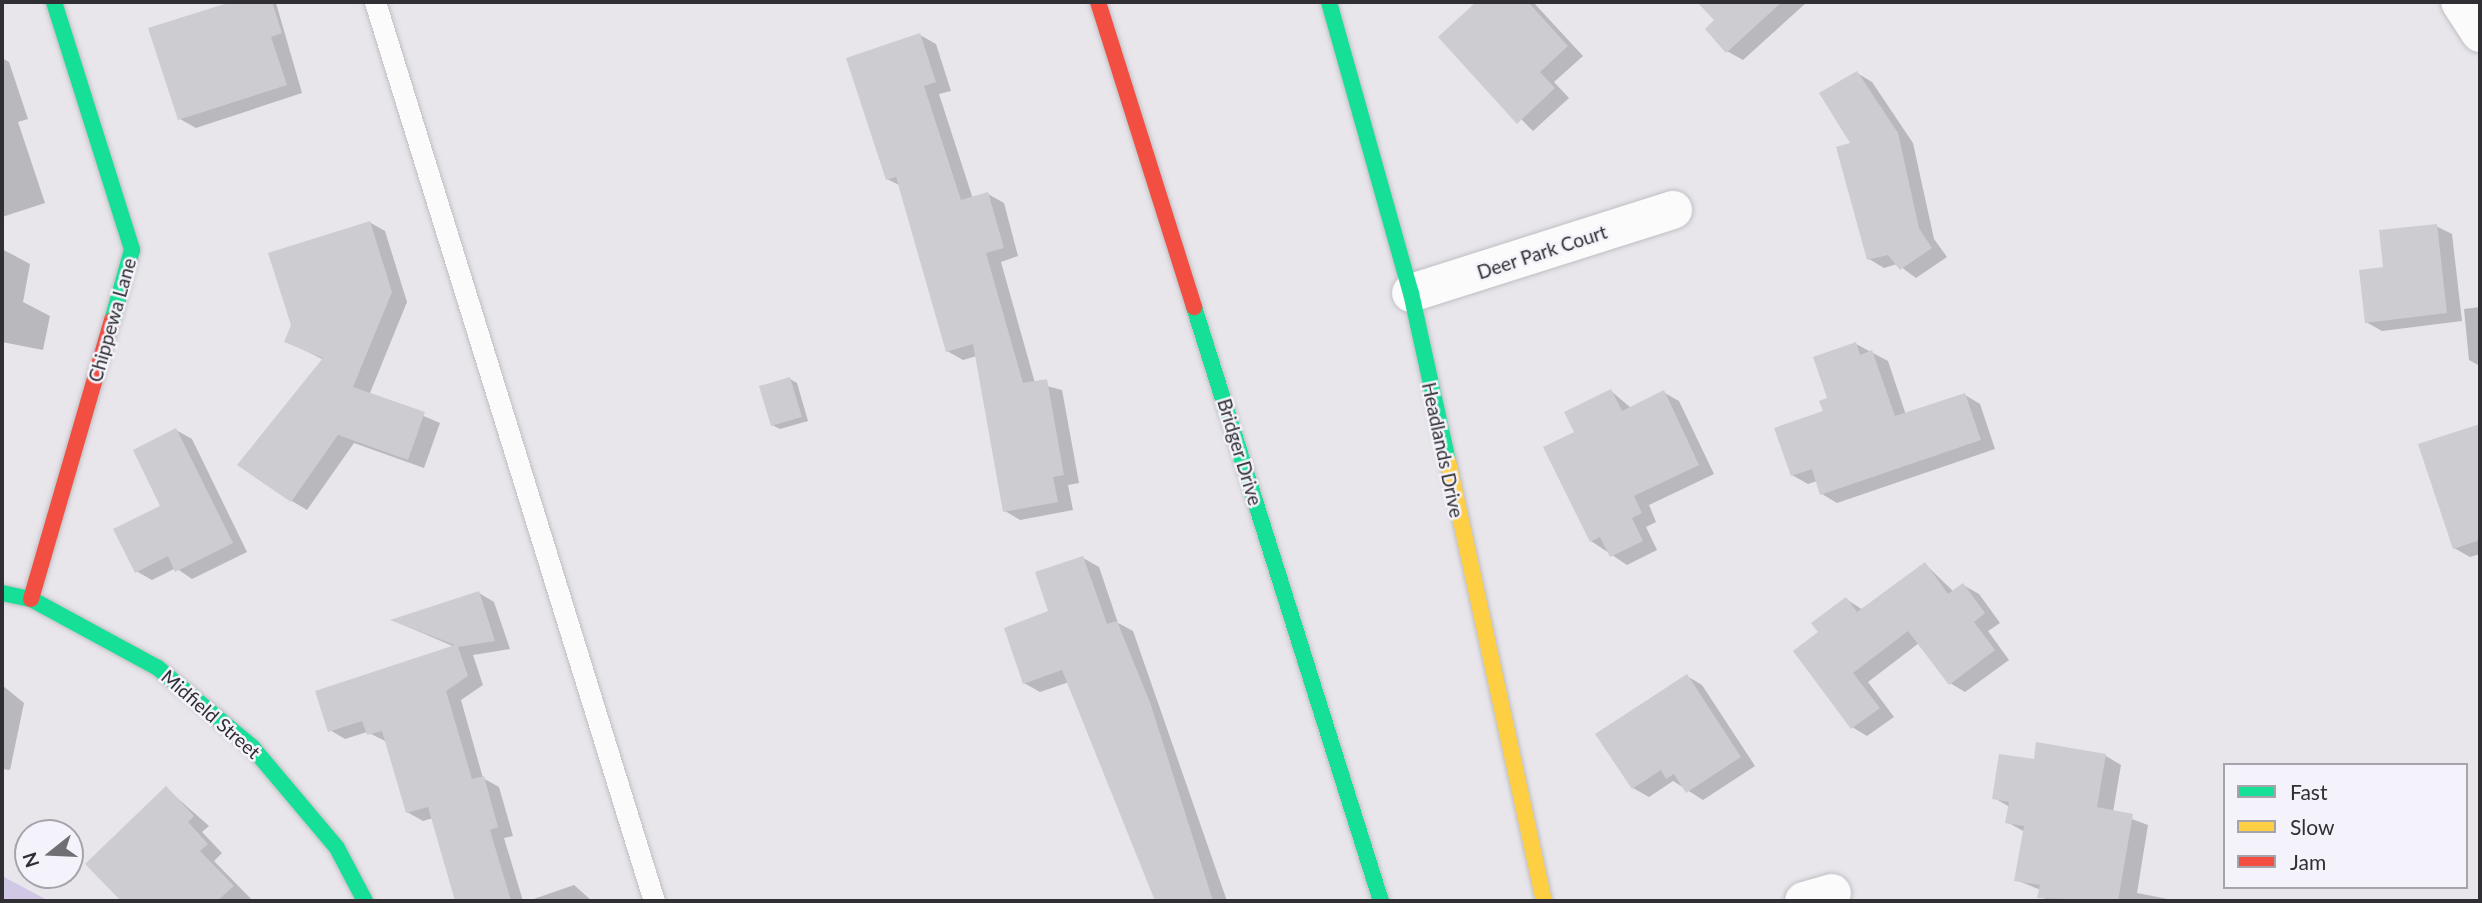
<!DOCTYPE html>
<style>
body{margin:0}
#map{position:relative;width:2482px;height:903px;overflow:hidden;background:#e8e6eb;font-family:Lato,sans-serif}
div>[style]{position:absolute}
.green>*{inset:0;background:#d1c8e6}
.shadow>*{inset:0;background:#0003}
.building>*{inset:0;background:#cdccd0}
.roads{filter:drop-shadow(0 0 2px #bfbec2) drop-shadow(0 0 2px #bfbec2)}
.lane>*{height:21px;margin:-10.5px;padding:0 10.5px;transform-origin:10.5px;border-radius:10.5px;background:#fcfbfc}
.street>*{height:38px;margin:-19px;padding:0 19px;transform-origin:19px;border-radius:19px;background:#fcfbfc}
.fast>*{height:16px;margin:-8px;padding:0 8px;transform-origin:8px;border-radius:8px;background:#16e098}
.slow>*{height:16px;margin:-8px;padding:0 8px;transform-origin:8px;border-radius:8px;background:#ffcf43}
.jam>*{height:16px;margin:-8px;padding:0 8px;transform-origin:8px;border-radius:8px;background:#f24e42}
span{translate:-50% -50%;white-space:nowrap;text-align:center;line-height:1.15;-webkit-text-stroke:5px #f4f2fa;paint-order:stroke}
.street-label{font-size:19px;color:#302f33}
.frame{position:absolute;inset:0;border:4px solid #302f33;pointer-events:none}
.legend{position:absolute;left:2223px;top:763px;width:245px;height:126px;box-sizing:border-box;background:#f4f2fa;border:2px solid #a6a4aa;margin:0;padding:9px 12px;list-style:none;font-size:21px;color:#302f33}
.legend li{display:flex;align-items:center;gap:14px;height:35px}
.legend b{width:35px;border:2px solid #a6a4aa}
.north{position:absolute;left:14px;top:819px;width:70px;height:70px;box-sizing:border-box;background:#f4f2fa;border:2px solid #a6a4aa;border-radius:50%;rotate:252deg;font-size:19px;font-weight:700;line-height:28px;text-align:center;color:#302f33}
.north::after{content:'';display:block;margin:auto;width:24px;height:32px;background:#706f73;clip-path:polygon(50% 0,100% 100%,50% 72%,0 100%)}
</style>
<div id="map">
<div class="green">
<div style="clip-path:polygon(2px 876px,49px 901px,2px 901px)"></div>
</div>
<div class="shadow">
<div style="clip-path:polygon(237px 2px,276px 3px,302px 93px,196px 128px,180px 119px,150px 30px)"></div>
<div style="clip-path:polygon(1479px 2px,1533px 2px,1583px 56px,1554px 82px,1569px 98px,1533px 131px,1440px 37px)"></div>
<div style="clip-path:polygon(1700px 2px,1807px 2px,1743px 60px,1727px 51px,1717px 20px)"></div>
<div style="clip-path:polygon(920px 35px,936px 44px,951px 91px,939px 94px,973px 199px,988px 194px,1004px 203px,1018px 256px,1001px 262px,1035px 383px,1062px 390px,1079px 483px,1068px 485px,1073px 510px,1020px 520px,1005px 511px,977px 356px,963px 360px,947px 351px,901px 186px,887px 179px)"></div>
<div style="clip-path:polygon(2px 58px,9px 62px,28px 119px,18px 122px,45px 203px,2px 217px)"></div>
<div style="clip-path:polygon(1857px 73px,1872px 82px,1913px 143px,1934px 239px,1947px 257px,1916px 278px,1897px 264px,1884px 268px,1869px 259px,1853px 144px)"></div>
<div style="clip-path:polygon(369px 222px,385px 231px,407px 302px,370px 393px,440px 423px,424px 468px,354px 443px,307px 510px,292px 501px,324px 360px,286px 341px)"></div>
<div style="clip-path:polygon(2436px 226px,2452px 234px,2462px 321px,2382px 331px,2366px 322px,2385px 269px)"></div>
<div style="clip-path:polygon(2px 249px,30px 264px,23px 302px,50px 316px,43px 350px,2px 342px)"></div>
<div style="clip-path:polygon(2480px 307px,2480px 366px,2469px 360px,2464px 309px)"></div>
<div style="clip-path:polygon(1856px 344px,1888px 361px,1906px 415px,1965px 395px,1980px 404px,1995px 449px,1837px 503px,1822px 494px,1817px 481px,1808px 484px,1792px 475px)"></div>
<div style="clip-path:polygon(790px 379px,797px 383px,808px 421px,780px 429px,772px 425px)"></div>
<div style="clip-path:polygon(1611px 391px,1631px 408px,1663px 392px,1679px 401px,1714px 474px,1649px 505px,1656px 522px,1646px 527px,1657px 550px,1627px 565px,1591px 541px,1577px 433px)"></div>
<div style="clip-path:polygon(2480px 425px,2480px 554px,2470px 557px,2454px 548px,2420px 445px)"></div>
<div style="clip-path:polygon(176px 430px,192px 439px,247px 552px,192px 579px,176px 568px,152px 580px,136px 571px,162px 506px)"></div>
<div style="clip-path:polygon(1083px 558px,1099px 567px,1118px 623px,1133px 631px,1227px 901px,1156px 901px,1069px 682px,1040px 692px,1024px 683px,1050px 612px)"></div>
<div style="clip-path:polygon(1925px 564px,1954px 592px,1963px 585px,1979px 594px,2000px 623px,1988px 631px,2009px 660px,1965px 692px,1950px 683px,1919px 643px,1868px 682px,1894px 717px,1867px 736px,1852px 727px,1820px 633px,1846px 599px,1863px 610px)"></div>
<div style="clip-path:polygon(479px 593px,494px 602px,510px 649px,473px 655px,483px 685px,461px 700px,483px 778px,499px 787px,513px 836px,504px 838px,523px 901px,457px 901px,433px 818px,423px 821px,407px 812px,387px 742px,367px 732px,345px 739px,330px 730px,455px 647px,394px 621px)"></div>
<div style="clip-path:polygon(1687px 676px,1702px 685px,1755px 766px,1703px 800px,1673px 781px,1649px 797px,1633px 788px)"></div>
<div style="clip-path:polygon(2px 685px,24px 703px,10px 770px,2px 769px)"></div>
<div style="clip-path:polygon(2038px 744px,2106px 756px,2121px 765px,2113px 812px,2148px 825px,2137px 893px,2178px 901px,2046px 901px,2041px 890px,2016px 880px,2025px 832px,2007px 822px,2010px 807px,1994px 798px,2035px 761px)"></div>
<div style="clip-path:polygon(166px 788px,209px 826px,202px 832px,222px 853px,214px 861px,253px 901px,119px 901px)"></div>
<div style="clip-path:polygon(574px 885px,592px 901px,528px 901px)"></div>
</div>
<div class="building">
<div style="clip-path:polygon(231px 2px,272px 2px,282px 33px,271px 37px,287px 85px,178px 120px,148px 28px)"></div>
<div style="clip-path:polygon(1476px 2px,1528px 2px,1568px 46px,1540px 72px,1555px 88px,1517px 124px,1438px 37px)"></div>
<div style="clip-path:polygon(1697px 2px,1782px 2px,1726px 53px,1705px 29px,1714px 20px)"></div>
<div style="clip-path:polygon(920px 33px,936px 82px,924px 86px,961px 200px,988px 192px,1004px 248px,986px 253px,1023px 383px,1047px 379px,1064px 475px,1053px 477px,1058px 502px,1003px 512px,973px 344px,946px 352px,896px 177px,886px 180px,846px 58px)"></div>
<div style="clip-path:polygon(1857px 71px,1898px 133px,1919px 228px,1932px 248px,1900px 270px,1888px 255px,1867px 260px,1836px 147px,1850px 143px,1819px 93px)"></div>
<div style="clip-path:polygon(370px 221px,392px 292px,353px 387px,425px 412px,408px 460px,338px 435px,291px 502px,237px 465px,323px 358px,284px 342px,291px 325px,268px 253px)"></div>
<div style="clip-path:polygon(2437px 224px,2447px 313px,2365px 323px,2359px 270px,2383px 267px,2379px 230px)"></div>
<div style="clip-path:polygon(1856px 342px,1860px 355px,1872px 350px,1895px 416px,1965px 393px,1981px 440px,1820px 495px,1812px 469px,1791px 476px,1774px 428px,1823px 411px,1819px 401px,1827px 398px,1813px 357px)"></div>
<div style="clip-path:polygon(790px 377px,802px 417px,771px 426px,759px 386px)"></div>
<div style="clip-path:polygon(1611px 389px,1622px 411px,1664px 390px,1699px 465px,1634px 496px,1642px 513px,1632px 518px,1643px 541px,1610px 557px,1600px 537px,1590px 542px,1543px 447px,1574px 432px,1564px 412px)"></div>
<div style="clip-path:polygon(2480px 424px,2480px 540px,2453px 549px,2418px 444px)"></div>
<div style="clip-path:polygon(176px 428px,233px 543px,175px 572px,168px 556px,135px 573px,113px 529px,160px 506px,133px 450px)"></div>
<div style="clip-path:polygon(1083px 556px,1107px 624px,1117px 621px,1151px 705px,1213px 901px,1155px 901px,1062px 670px,1023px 684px,1004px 628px,1048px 611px,1035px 572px)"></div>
<div style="clip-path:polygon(1925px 562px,1948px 594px,1963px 583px,1985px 613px,1974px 622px,1995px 650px,1949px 685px,1908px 631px,1853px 673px,1880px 708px,1851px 729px,1793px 651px,1818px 632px,1811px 623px,1846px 597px,1857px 612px)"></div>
<div style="clip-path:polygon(479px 591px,495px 641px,458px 647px,468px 676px,446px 691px,472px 779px,484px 776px,498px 827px,490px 830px,511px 901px,455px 901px,428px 807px,406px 813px,382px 731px,367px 735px,362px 721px,328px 732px,315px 691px,455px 645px,390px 620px)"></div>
<div style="clip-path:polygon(1687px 674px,1741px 757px,1686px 793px,1674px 774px,1666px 779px,1661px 770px,1632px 789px,1595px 734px)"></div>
<div style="clip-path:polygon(2036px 742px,2106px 754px,2097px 807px,2133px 814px,2118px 901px,2037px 898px,2040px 885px,2014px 881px,2024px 826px,2005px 823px,2009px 802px,1992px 799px,1999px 754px,2034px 759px)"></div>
<div style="clip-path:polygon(166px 786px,194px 816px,188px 822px,208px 844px,200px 851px,234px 886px,217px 901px,121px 901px,85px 864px)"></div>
</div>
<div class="roads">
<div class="lane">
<div style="left:375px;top:2px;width:941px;rotate:72.76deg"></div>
</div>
<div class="street">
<div style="left:2460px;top:2px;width:37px;rotate:57deg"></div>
<div style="left:1411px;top:293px;width:275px;rotate:-17.6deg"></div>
<div style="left:1804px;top:901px;width:29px;rotate:-16deg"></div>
</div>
<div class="fast">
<div style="left:54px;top:2px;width:260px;rotate:72.5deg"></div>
<div style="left:132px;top:250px;width:74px;rotate:105.7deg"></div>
<div style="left:1329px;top:2px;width:302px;rotate:74.3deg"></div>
<div style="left:1411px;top:293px;width:172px;rotate:77.6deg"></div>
<div style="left:1194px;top:307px;width:623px;rotate:72.53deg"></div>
<div style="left:2px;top:593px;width:30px;rotate:12deg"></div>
<div style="left:31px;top:599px;width:145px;rotate:28.5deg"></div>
<div style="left:158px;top:668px;width:123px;rotate:40deg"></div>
<div style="left:252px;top:747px;width:132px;rotate:49.9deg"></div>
<div style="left:337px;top:848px;width:60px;rotate:62.2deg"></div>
</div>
<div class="slow">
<div style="left:1448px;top:461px;width:450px;rotate:77.7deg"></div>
</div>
<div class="jam">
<div style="left:1098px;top:2px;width:320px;rotate:72.5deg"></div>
<div style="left:31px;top:599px;width:290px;rotate:-73.8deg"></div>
</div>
</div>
<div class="street-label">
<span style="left:1542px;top:252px;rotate:-18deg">Deer Park Court</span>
<span style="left:112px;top:320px;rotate:-74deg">Chippewa Lane</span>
<span style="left:1443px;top:450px;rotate:78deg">Headlands Drive</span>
<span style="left:1240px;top:452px;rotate:73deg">Bridger Drive</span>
<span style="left:211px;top:714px;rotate:41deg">Midfield Street</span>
</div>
<div class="frame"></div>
<ul class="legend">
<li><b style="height:9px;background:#16e098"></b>Fast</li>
<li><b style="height:9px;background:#ffcf43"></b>Slow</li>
<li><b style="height:9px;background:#f24e42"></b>Jam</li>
</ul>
<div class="north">N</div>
</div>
